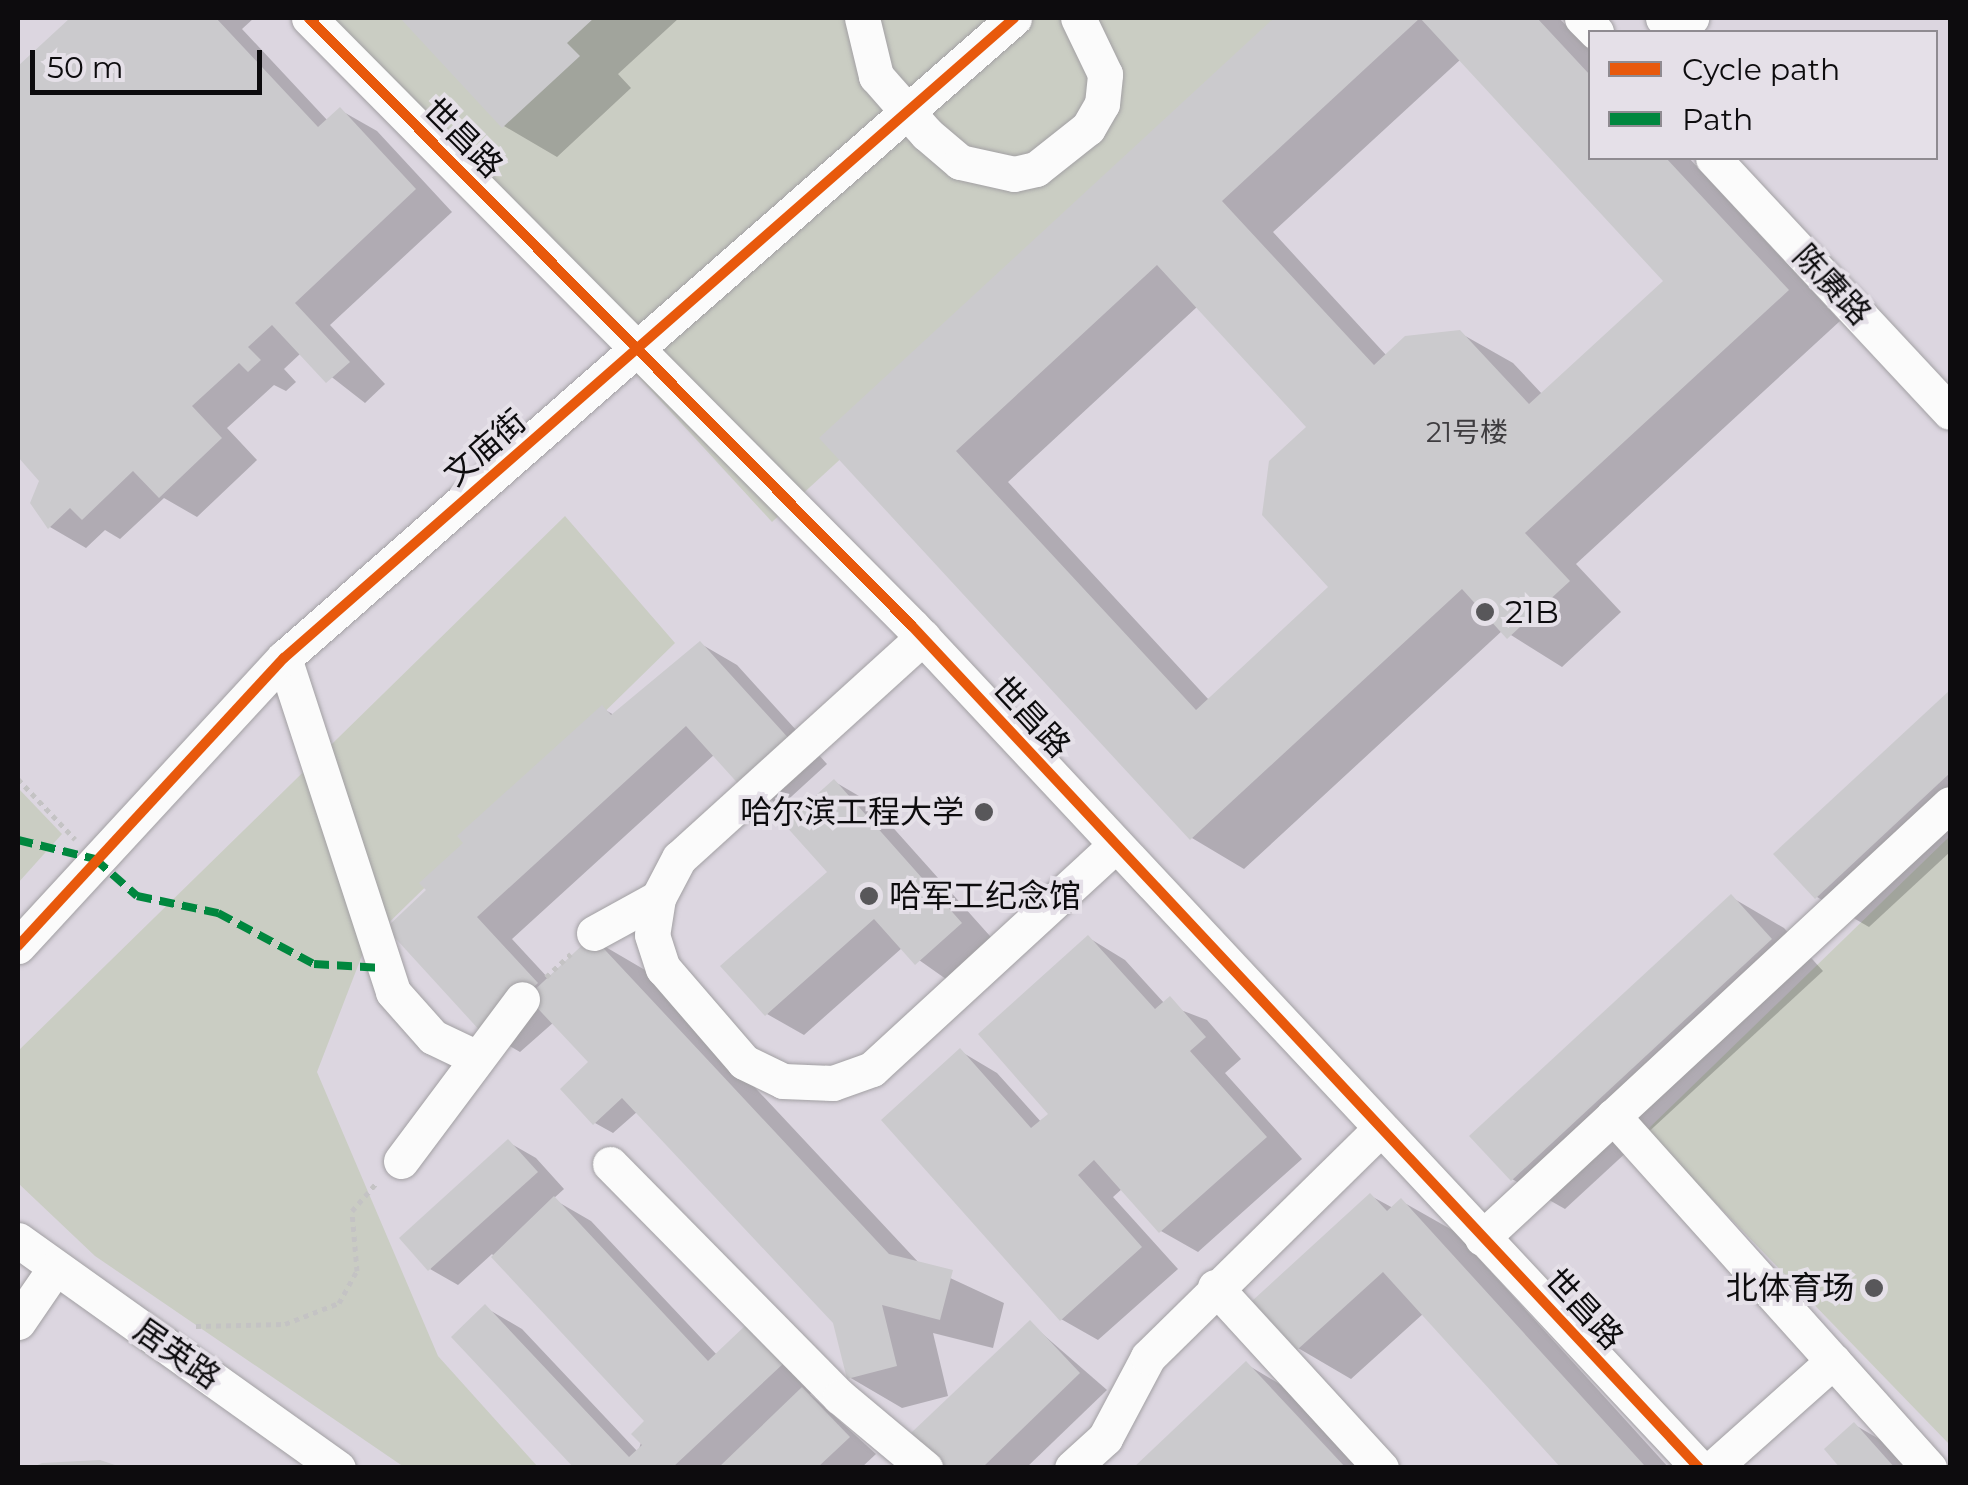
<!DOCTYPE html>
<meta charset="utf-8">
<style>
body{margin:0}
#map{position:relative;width:1968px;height:1485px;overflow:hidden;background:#e4e2e6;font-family:Montserrat,"Noto Sans SC",sans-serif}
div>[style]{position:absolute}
.built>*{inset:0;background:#dcd6e0}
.green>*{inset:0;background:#cacdc3}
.shadow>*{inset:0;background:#0003}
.building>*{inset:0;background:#cbcacd}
.path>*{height:5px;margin-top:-2.5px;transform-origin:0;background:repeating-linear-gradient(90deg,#c4c3c4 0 5px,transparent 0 10px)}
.roads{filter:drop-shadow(0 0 2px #a2a0a3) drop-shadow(0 0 2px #a2a0a3)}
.minor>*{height:35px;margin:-17.5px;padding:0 17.5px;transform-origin:17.5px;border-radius:17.5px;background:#fbfbfb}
.quiet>*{height:8px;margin-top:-4px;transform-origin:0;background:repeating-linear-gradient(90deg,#00873e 0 15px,transparent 0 23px)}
.cycleway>*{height:10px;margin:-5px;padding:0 5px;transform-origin:5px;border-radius:5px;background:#e8590c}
.dots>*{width:28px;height:28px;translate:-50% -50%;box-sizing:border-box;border:5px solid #e5e0e8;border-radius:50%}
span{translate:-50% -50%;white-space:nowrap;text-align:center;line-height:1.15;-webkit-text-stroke:8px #e5e0e8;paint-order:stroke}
.number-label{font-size:28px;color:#3e3c3f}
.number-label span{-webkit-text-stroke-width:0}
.street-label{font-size:32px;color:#0d0c0e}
.poi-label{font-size:32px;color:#0d0c0e}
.left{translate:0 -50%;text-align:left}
.right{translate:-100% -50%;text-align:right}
.frame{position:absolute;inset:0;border:20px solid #0d0c0e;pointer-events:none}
.legend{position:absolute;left:1588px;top:30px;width:350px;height:130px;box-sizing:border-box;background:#e5e0e8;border:2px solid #8f8b91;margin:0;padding:12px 18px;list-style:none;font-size:30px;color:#0d0c0e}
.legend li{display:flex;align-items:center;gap:20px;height:50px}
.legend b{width:50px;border:2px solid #8f8b91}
.scale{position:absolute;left:30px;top:50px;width:232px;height:45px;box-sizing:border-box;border:5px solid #0d0c0e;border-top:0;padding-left:12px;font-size:30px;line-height:35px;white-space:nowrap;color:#0d0c0e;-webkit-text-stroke:8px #e5e0e8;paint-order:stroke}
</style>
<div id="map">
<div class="built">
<div style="clip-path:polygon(evenodd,18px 18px,1950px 18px,1950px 1467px,18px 1467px,18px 18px,1590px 32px,1936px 32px,1936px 158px,1590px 158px,1590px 32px)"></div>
</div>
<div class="green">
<div style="clip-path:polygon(309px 18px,1320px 18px,772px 522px)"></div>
<div style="clip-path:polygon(565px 516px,675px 643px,366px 945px,317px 1072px,438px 1356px,538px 1467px,404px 1467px,95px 1256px,18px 1183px,18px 1051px)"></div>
<div style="clip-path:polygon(18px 788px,62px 834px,18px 883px)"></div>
<div style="clip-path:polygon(1950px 836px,1950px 1445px,1646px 1131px)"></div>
</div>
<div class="shadow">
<div style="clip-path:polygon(74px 18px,254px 18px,242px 29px,328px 121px,340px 110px,377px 131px,452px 212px,330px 325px,385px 384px,365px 403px,301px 353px,284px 369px,296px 382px,286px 391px,274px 385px,227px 428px,257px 460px,197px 517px,164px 498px,120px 539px,105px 530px,86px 548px,50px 527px,42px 480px,18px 454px,18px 70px)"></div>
<div style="clip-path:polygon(403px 18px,679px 18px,618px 74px,631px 88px,557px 157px,504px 126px)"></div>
<div style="clip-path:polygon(evenodd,1278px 18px,1559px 18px,1590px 51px,1590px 158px,1689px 158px,1840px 321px,1576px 564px,1621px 612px,1562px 667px,1503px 630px,1244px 869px,1192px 838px,822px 438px,1278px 18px,1461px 59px,1666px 281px,1543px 395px,1513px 363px,1460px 333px,1387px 356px,1273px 232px,1461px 59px,1278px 18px,1198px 306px,1310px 427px,1332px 587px,1209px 700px,1008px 482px,1198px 306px)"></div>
<div style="clip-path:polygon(701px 644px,737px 665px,827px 764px,780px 807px,715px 754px,512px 939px,549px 979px,592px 939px,645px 970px,920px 1264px,1004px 1303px,993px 1348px,933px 1333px,948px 1396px,902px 1408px,849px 1377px,835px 1322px,638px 1111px,613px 1133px,595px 1123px,598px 1071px,554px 1022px,520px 1052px,484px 1031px,430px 890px,602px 708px,614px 715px)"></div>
<div style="clip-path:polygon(1950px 693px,1950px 852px,1869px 927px,1817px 897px,1777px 854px)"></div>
<div style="clip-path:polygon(835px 782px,871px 803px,998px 945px,953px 984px,902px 948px,804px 1035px,767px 1014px,830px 872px)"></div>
<div style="clip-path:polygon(1731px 897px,1784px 928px,1823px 971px,1565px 1209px,1512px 1179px)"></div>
<div style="clip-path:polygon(1089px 938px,1125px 960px,1165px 1004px,1207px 1020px,1241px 1059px,1225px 1073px,1302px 1159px,1198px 1252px,1161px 1231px,1123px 1188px,1113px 1197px,1178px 1269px,1098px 1340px,1061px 1319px,960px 1051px,997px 1073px,1042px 1123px,1052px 1114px)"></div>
<div style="clip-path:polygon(508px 1142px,536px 1158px,564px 1189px,553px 1199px,591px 1221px,718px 1356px,749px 1326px,820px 1385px,810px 1394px,876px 1454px,861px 1468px,578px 1468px,486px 1308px,522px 1329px,638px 1452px,648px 1421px,492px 1254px,458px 1285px,430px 1269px)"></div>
<div style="clip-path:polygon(1371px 1196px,1393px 1208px,1401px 1201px,1454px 1231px,1669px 1468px,1564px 1468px,1424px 1313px,1351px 1379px,1298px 1348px)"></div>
<div style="clip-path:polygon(1030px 1323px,1107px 1390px,1026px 1468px,948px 1468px)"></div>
<div style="clip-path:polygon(1246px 1364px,1283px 1386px,1360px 1468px,1137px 1468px)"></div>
<div style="clip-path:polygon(1855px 1425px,1891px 1446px,1910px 1468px,1843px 1468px)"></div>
</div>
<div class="building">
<div style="clip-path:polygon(70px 18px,216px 18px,318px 127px,340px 107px,416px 189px,295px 303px,350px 362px,326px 383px,272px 325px,248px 347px,261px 360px,248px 372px,239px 363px,192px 406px,222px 438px,159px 498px,133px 471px,82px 520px,70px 508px,48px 529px,30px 503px,39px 481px,18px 457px,18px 66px)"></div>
<div style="clip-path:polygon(400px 18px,594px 18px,567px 43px,580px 56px,502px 128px)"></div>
<div style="clip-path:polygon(evenodd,1274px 18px,1537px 18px,1590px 75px,1590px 158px,1666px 158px,1789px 290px,1525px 533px,1570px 581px,1507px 639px,1462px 589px,1190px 840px,819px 438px,1274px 18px,1420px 18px,1663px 281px,1529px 404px,1460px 330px,1405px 336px,1374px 365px,1222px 201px,1420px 18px,1274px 18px,1157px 265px,1306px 427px,1269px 461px,1262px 515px,1328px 587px,1196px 710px,956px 451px,1157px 265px)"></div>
<div style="clip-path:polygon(700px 641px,792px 742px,742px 788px,686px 726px,477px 917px,538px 983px,482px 1033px,386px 928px,426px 890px,419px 883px,463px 843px,457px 836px,602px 705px,611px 715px)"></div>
<div style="clip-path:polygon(1950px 690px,1950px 773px,1815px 899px,1773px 854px)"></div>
<div style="clip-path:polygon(834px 779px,962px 923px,915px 965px,874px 919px,765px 1016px,720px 966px,827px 872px,784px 824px)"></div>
<div style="clip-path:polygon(1731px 894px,1772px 939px,1511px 1181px,1469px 1136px)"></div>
<div style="clip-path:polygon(1088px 935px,1155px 1009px,1170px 996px,1206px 1037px,1190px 1051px,1267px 1137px,1159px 1233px,1094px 1160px,1078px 1175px,1142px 1247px,1060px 1321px,881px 1120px,960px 1048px,1031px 1128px,1048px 1114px,978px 1034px)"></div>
<div style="clip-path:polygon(592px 936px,889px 1254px,953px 1270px,940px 1320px,882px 1305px,897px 1366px,847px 1379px,833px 1323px,622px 1098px,593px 1125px,560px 1089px,588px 1062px,527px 997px)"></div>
<div style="clip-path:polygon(508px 1139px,538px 1172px,428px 1271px,399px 1238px)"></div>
<div style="clip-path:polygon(1370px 1193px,1387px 1211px,1401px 1198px,1644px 1465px,1561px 1468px,1383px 1272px,1297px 1350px,1252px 1301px)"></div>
<div style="clip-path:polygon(554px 1196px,708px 1361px,748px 1323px,785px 1362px,672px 1468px,574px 1468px,451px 1337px,485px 1304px,629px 1457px,642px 1445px,631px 1434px,644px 1421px,491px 1257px)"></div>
<div style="clip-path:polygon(1030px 1320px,1080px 1373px,982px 1468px,944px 1468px,911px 1433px)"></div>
<div style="clip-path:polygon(1246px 1361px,1346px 1468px,1133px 1468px)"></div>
<div style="clip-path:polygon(802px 1387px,850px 1437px,817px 1468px,718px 1468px)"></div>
<div style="clip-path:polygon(1854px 1422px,1895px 1468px,1840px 1468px,1824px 1449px)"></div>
<div style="clip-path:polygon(100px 1460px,124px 1468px,31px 1468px,42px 1463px)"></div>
</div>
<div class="path">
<div style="left:18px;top:779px;width:83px;rotate:46.5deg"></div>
<div style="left:546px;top:977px;width:34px;rotate:-43deg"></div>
<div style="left:196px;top:1326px;width:89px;rotate:-1.3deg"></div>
<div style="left:285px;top:1324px;width:58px;rotate:-21.3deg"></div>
<div style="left:339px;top:1303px;width:37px;rotate:-61deg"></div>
<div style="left:357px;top:1271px;width:60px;rotate:-94.8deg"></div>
<div style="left:352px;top:1211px;width:37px;rotate:-49deg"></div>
</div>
<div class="roads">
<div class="minor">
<div style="left:309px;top:18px;width:856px;rotate:45.24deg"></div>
<div style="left:912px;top:626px;width:1153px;rotate:46.93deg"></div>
<div style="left:862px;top:18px;width:60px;rotate:76.4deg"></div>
<div style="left:876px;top:76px;width:77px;rotate:48.7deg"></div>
<div style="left:927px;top:134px;width:43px;rotate:40.3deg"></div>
<div style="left:960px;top:162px;width:55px;rotate:12.5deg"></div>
<div style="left:1014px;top:174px;width:23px;rotate:-13deg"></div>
<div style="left:1036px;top:169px;width:66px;rotate:-38.3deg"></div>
<div style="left:1088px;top:128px;width:28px;rotate:-60deg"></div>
<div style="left:1102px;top:104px;width:30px;rotate:-84deg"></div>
<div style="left:1105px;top:74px;width:62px;rotate:-115.7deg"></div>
<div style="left:1582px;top:18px;width:20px;rotate:45deg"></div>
<div style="left:1663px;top:18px;width:19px;rotate:47deg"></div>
<div style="left:1676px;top:32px;width:21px;rotate:-43deg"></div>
<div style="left:1713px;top:158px;width:347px;rotate:47deg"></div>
<div style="left:923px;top:637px;width:329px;rotate:137.8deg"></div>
<div style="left:679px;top:858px;width:45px;rotate:117.7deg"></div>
<div style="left:658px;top:898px;width:37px;rotate:99deg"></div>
<div style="left:652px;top:935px;width:35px;rotate:72deg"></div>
<div style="left:663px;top:968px;width:124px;rotate:49.2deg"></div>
<div style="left:744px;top:1062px;width:43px;rotate:26deg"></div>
<div style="left:783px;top:1081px;width:50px;rotate:2.3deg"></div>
<div style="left:833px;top:1083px;width:41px;rotate:-19.7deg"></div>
<div style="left:872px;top:1069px;width:331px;rotate:-42.6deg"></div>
<div style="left:284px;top:658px;width:351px;rotate:71.9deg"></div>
<div style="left:393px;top:992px;width:60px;rotate:48.4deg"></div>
<div style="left:433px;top:1037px;width:49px;rotate:25.5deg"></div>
<div style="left:594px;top:933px;width:73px;rotate:-28.7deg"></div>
<div style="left:18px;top:946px;width:392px;rotate:-47.3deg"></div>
<div style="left:284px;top:658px;width:971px;rotate:-41.24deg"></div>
<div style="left:1613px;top:1116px;width:329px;rotate:48.1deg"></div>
<div style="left:401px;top:1161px;width:202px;rotate:-53.2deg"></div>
<div style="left:610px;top:1164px;width:327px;rotate:45.4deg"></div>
<div style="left:840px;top:1397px;width:111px;rotate:39.9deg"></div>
<div style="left:1482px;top:1238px;width:638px;rotate:-42.84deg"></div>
<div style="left:18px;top:1240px;width:393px;rotate:35.5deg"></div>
<div style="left:1215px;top:1287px;width:246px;rotate:47.5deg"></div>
<div style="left:18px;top:1322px;width:65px;rotate:-55.6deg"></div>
<div style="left:1072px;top:1468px;width:45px;rotate:-42.3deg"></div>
<div style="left:1105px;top:1438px;width:92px;rotate:-62deg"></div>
<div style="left:1148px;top:1357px;width:325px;rotate:-44.5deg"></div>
<div style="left:1713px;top:1468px;width:161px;rotate:-41.7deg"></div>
<div style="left:1833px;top:1361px;width:144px;rotate:48.1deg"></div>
</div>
</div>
<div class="quiet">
<div style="left:18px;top:840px;width:79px;rotate:13.9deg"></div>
<div style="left:95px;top:859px;width:56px;rotate:41.4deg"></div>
<div style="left:137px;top:896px;width:83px;rotate:11.9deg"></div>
<div style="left:218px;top:913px;width:109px;rotate:28deg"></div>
<div style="left:314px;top:964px;width:68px;rotate:3.4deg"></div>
</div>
<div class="cycleway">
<div style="left:309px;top:18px;width:856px;rotate:45.24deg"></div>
<div style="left:912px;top:626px;width:1153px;rotate:46.93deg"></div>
<div style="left:18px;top:946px;width:392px;rotate:-47.3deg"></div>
<div style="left:284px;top:658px;width:971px;rotate:-41.24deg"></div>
</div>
<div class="dots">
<div style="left:1485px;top:612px;background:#58575a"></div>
<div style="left:984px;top:812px;background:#58575a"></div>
<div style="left:869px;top:896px;background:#58575a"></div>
<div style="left:1874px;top:1288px;background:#58575a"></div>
</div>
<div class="number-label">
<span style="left:1467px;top:432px">21号楼</span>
</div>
<div class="street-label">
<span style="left:463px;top:138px;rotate:45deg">世昌路</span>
<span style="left:1832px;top:285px;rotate:47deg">陈赓路</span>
<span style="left:485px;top:448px;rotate:-41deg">文庙街</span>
<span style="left:1031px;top:717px;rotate:47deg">世昌路</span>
<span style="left:1584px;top:1309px;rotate:47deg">世昌路</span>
<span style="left:177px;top:1354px;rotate:35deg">居英路</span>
</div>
<div class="poi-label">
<span class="left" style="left:1505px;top:612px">21B</span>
<span class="right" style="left:964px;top:812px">哈尔滨工程大学</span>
<span class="left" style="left:889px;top:896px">哈军工纪念馆</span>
<span class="right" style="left:1854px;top:1288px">北体育场</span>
</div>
<div class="frame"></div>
<ul class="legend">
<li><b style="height:12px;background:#e8590c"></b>Cycle path</li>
<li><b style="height:12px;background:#00873e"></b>Path</li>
</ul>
<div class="scale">50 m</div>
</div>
